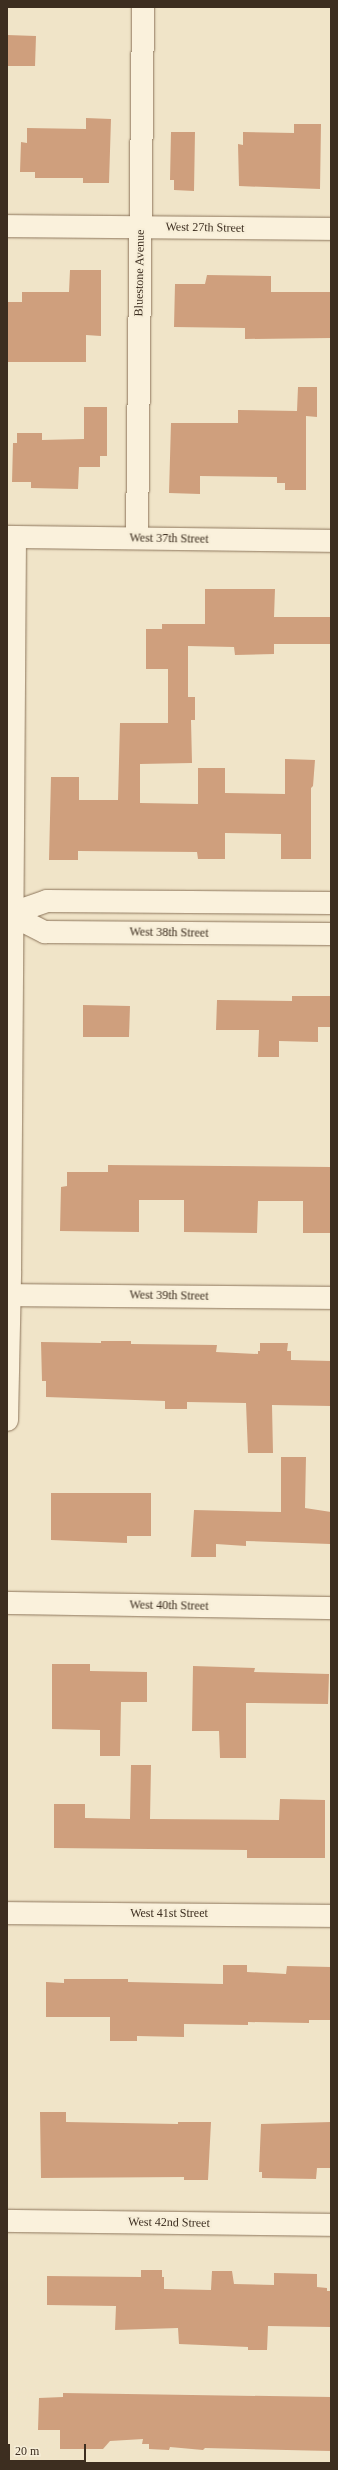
<!DOCTYPE html>
<style>
body{margin:0}
#map{position:relative;width:338px;height:2470px;overflow:hidden;background:#f0e4c8;font-family:"Times New Roman",serif}
div>[style]{position:absolute}
.building>*{inset:0;background:#cf9f7d}
.roads{filter:drop-shadow(0 0 1px #8d765c) drop-shadow(0 0 1px #8d765c)}
.street>*{height:22px;margin:-11px;padding:0 11px;transform-origin:11px;border-radius:11px;background:#faf1dc}
.secondary>*{height:22px;margin:-11px;padding:0 11px;transform-origin:11px;border-radius:11px;background:#faf1dc}
span{translate:-50% -50%;white-space:nowrap;text-align:center;line-height:1.15;-webkit-text-stroke:4px #f7eed8;paint-order:stroke}
.street-label{font-size:12px;color:#3d2e20}
.frame{position:absolute;inset:0;border:8px solid #3d2e20;pointer-events:none}
.scale{position:absolute;left:8px;top:2444px;width:78px;height:18px;box-sizing:border-box;border:2px solid #3d2e20;border-top:0;padding-left:5px;font-size:12px;line-height:14px;white-space:nowrap;color:#3d2e20;-webkit-text-stroke:3px #f7eed8;paint-order:stroke}
</style>
<div id="map">
<div class="building">
<div style="clip-path:polygon(7px 35px,36px 36px,35px 66px,7px 66px)"></div>
<div style="clip-path:polygon(86px 118px,111px 119px,109px 183px,83px 183px,83px 178px,35px 178px,35px 172px,20px 172px,21px 142px,27px 143px,27px 128px,86px 129px)"></div>
<div style="clip-path:polygon(294px 124px,321px 124px,320px 189px,239px 186px,238px 144px,243px 145px,243px 132px,294px 133px)"></div>
<div style="clip-path:polygon(171px 132px,195px 132px,194px 191px,174px 190px,174px 180px,170px 180px)"></div>
<div style="clip-path:polygon(70px 270px,101px 270px,101px 336px,86px 335px,86px 362px,7px 362px,7px 302px,22px 302px,22px 292px,69px 292px)"></div>
<div style="clip-path:polygon(207px 275px,271px 276px,271px 292px,331px 292px,331px 338px,245px 339px,245px 328px,174px 327px,175px 284px,205px 284px)"></div>
<div style="clip-path:polygon(298px 387px,317px 387px,317px 417px,306px 416px,306px 490px,285px 490px,285px 483px,277px 483px,277px 477px,200px 476px,200px 494px,169px 493px,171px 423px,238px 423px,238px 410px,297px 411px)"></div>
<div style="clip-path:polygon(84px 407px,107px 407px,107px 456px,100px 456px,100px 467px,79px 467px,78px 489px,31px 488px,31px 482px,12px 482px,13px 443px,17px 443px,17px 433px,42px 433px,42px 440px,84px 439px)"></div>
<div style="clip-path:polygon(205px 589px,275px 589px,274px 617px,331px 617px,331px 644px,274px 644px,274px 654px,235px 655px,234px 647px,188px 646px,188px 697px,195px 697px,195px 720px,191px 720px,192px 763px,140px 764px,140px 803px,198px 804px,198px 768px,225px 768px,225px 793px,285px 794px,285px 759px,315px 760px,313px 786px,311px 788px,311px 859px,281px 859px,281px 834px,225px 833px,225px 859px,198px 859px,197px 852px,78px 851px,78px 860px,49px 860px,51px 777px,79px 777px,79px 800px,118px 800px,120px 723px,168px 723px,168px 669px,146px 669px,146px 629px,162px 629px,162px 624px,205px 624px)"></div>
<div style="clip-path:polygon(292px 996px,331px 996px,331px 1027px,318px 1027px,318px 1042px,279px 1041px,279px 1057px,258px 1057px,259px 1030px,216px 1030px,217px 1000px,292px 1001px)"></div>
<div style="clip-path:polygon(83px 1005px,130px 1006px,129px 1037px,83px 1037px)"></div>
<div style="clip-path:polygon(108px 1165px,331px 1167px,331px 1233px,303px 1233px,303px 1201px,258px 1201px,257px 1233px,184px 1232px,184px 1200px,139px 1200px,139px 1232px,60px 1231px,61px 1187px,67px 1186px,67px 1172px,108px 1172px)"></div>
<div style="clip-path:polygon(101px 1341px,131px 1341px,131px 1344px,217px 1345px,216px 1352px,258px 1354px,258px 1351px,260px 1351px,260px 1343px,288px 1343px,287px 1351px,291px 1351px,291px 1360px,331px 1361px,331px 1406px,272px 1405px,273px 1453px,248px 1453px,246px 1403px,187px 1402px,187px 1409px,165px 1409px,165px 1401px,46px 1397px,46px 1381px,42px 1381px,41px 1342px,101px 1343px)"></div>
<div style="clip-path:polygon(281px 1457px,306px 1457px,305px 1508px,331px 1512px,330px 1544px,246px 1541px,246px 1546px,216px 1544px,216px 1557px,191px 1557px,194px 1510px,281px 1512px)"></div>
<div style="clip-path:polygon(51px 1493px,151px 1493px,151px 1536px,127px 1536px,127px 1543px,51px 1540px)"></div>
<div style="clip-path:polygon(52px 1664px,90px 1664px,90px 1671px,147px 1672px,147px 1702px,121px 1702px,120px 1756px,100px 1756px,100px 1730px,52px 1729px)"></div>
<div style="clip-path:polygon(193px 1666px,255px 1668px,254px 1672px,329px 1674px,328px 1704px,246px 1703px,246px 1758px,220px 1758px,219px 1731px,192px 1731px)"></div>
<div style="clip-path:polygon(131px 1765px,151px 1765px,150px 1819px,279px 1820px,280px 1799px,325px 1800px,325px 1858px,247px 1858px,247px 1850px,54px 1848px,54px 1804px,85px 1804px,85px 1818px,130px 1819px)"></div>
<div style="clip-path:polygon(223px 1965px,247px 1965px,247px 1972px,286px 1974px,287px 1966px,331px 1967px,331px 2020px,309px 2020px,309px 2023px,248px 2022px,248px 2025px,184px 2024px,184px 2037px,137px 2036px,137px 2041px,110px 2041px,110px 2017px,46px 2017px,46px 1982px,64px 1983px,64px 1979px,128px 1979px,128px 1982px,223px 1984px)"></div>
<div style="clip-path:polygon(40px 2112px,66px 2112px,66px 2122px,178px 2124px,178px 2122px,211px 2122px,208px 2180px,184px 2180px,184px 2177px,41px 2178px)"></div>
<div style="clip-path:polygon(331px 2122px,331px 2168px,317px 2168px,316px 2179px,262px 2178px,262px 2172px,259px 2172px,261px 2124px)"></div>
<div style="clip-path:polygon(141px 2270px,162px 2270px,162px 2277px,164px 2277px,164px 2289px,211px 2290px,212px 2271px,232px 2271px,234px 2284px,274px 2285px,274px 2273px,317px 2274px,317px 2287px,327px 2288px,327px 2291px,331px 2291px,331px 2327px,268px 2326px,267px 2350px,248px 2350px,248px 2347px,179px 2344px,178px 2328px,115px 2330px,116px 2306px,47px 2305px,47px 2276px,141px 2277px)"></div>
<div style="clip-path:polygon(63px 2393px,331px 2397px,331px 2451px,205px 2448px,203px 2450px,170px 2447px,169px 2450px,149px 2449px,149px 2444px,142px 2444px,143px 2439px,110px 2441px,103px 2449px,60px 2449px,60px 2430px,38px 2430px,39px 2398px,63px 2397px)"></div>
</div>
<div class="roads">
<div class="street">
<div style="left:7px;top:226px;width:324px;rotate:0.5deg"></div>
<div style="left:7px;top:537px;width:324px;rotate:0.7deg"></div>
<div style="left:137px;top:538px;width:531px;rotate:-89.35deg"></div>
<div style="left:7px;top:1295px;width:324px;rotate:0.5deg"></div>
<div style="left:7px;top:1420px;width:149px;rotate:-88.8deg"></div>
<div style="left:10px;top:1271px;width:734px;rotate:-89.61deg"></div>
<div style="left:7px;top:1603px;width:324px;rotate:0.9deg"></div>
<div style="left:7px;top:1913px;width:324px;rotate:0.5deg"></div>
<div style="left:7px;top:2221px;width:324px;rotate:0.7deg"></div>
</div>
<div class="secondary">
<div style="left:7px;top:915px;width:42px;rotate:-19.3deg"></div>
<div style="left:47px;top:901px;width:284px;rotate:0.4deg"></div>
<div style="left:11px;top:915px;width:38px;rotate:27deg"></div>
<div style="left:45px;top:932px;width:286px;rotate:0.4deg"></div>
</div>
</div>
<div class="street-label">
<span style="left:205px;top:228px;rotate:1deg">West 27th Street</span>
<span style="left:140px;top:273px;rotate:-89deg">Bluestone Avenue</span>
<span style="left:169px;top:539px;rotate:1deg">West 37th Street</span>
<span style="left:169px;top:933px;rotate:1deg">West 38th Street</span>
<span style="left:169px;top:1296px;rotate:1deg">West 39th Street</span>
<span style="left:169px;top:1606px;rotate:1deg">West 40th Street</span>
<span style="left:169px;top:1914px">West 41st Street</span>
<span style="left:169px;top:2223px;rotate:1deg">West 42nd Street</span>
</div>
<div class="frame"></div>
<div class="scale">20 m</div>
</div>
